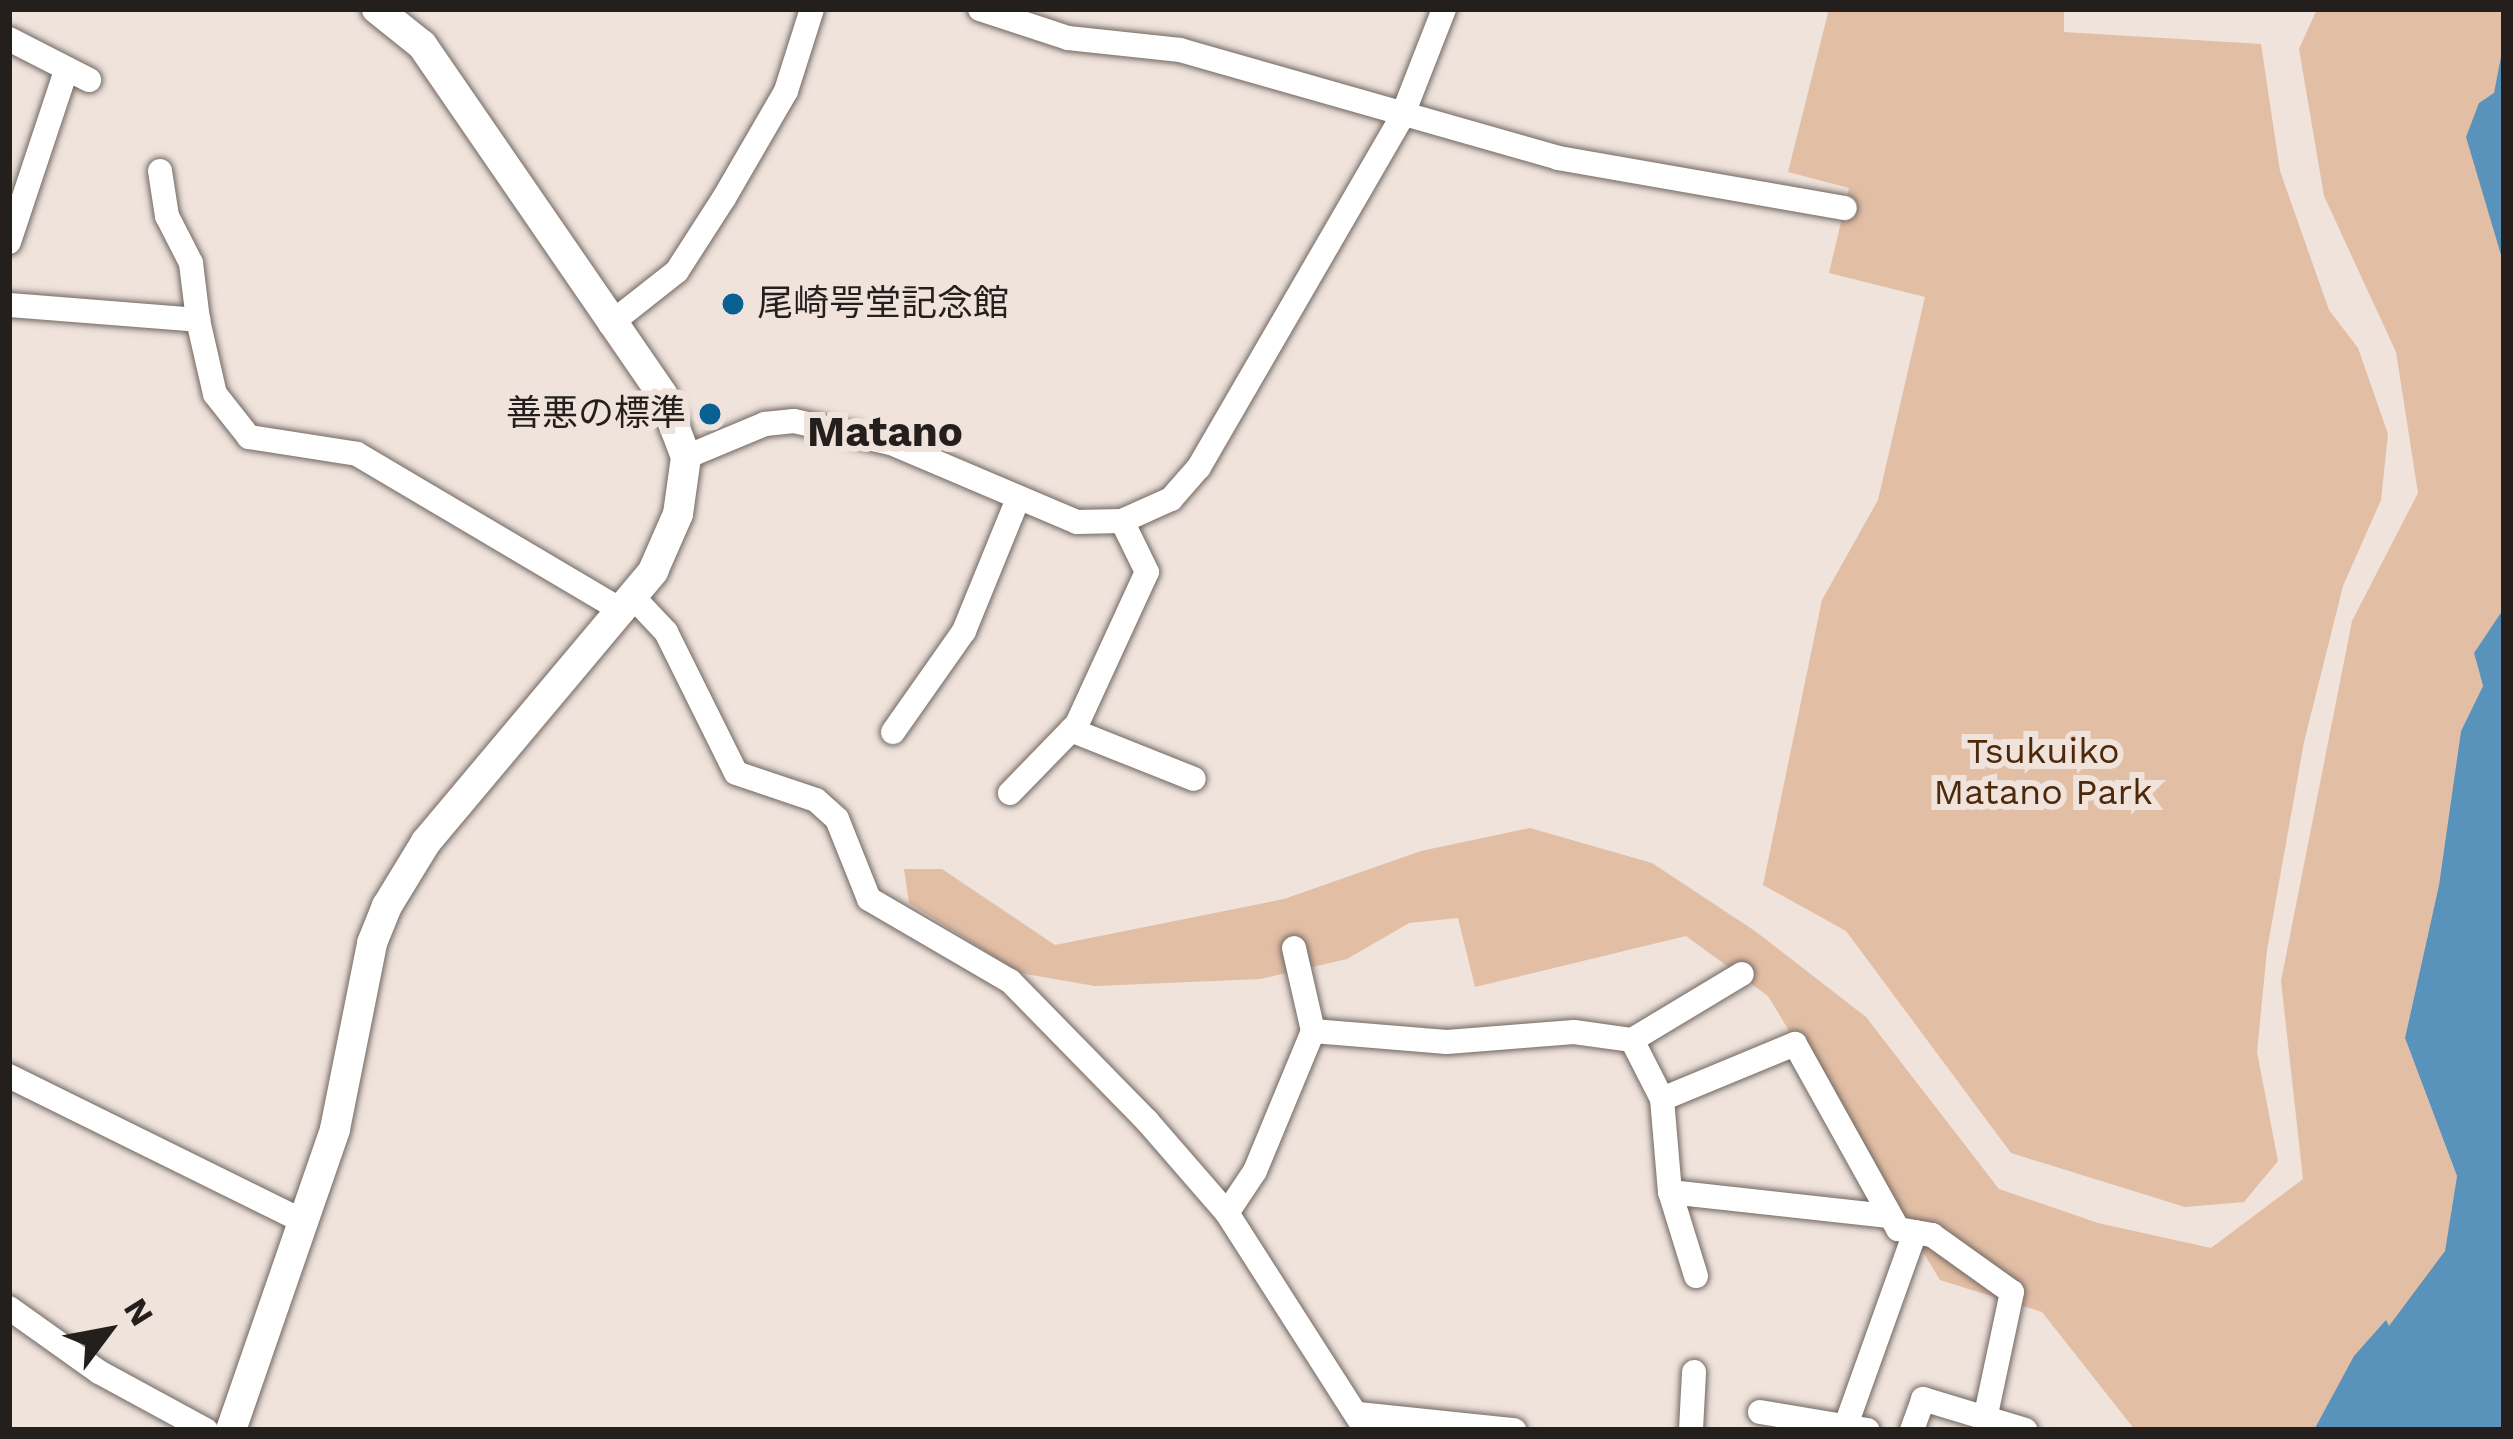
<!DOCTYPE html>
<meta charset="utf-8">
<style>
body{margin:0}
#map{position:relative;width:2513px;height:1439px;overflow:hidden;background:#efe3dc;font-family:"Work Sans","Noto Sans JP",sans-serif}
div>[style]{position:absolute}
.green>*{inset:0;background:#e2bea5}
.water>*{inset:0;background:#5992bb}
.roads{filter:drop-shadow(0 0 3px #716760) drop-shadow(0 0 3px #716760)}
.minor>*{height:24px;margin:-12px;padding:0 12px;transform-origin:12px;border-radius:12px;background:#fff}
.tertiary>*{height:30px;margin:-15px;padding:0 15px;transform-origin:15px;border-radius:15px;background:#fff}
.dots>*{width:33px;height:33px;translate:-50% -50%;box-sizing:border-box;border:6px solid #efe3dc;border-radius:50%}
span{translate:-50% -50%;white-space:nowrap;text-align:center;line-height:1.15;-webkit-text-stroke:12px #efe3dc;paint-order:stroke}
.poi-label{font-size:36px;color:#241f1d}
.left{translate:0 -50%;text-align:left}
.right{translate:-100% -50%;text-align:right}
.park-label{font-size:36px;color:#4e2909}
.quarter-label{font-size:42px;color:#241f1d;font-weight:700}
.frame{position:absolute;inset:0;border:12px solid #241f1d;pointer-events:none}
.north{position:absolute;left:48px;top:1271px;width:120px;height:120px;-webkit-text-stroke:9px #efe3dc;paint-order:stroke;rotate:58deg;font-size:33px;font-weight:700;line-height:48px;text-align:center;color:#241f1d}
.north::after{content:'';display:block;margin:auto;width:42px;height:54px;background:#241f1d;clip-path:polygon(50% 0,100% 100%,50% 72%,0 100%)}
</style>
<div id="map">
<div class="green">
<div style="clip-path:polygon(1829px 9px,2064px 9px,2064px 32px,2261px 44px,2280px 171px,2329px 310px,2358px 348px,2388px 434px,2381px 500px,2343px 586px,2304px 742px,2267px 950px,2257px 1052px,2278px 1161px,2244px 1202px,2185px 1207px,2011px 1153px,1846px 931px,1763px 885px,1822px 600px,1878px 500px,1925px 297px,1829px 273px,1849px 188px,1788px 172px)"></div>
<div style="clip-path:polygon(2317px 9px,2504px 9px,2504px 608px,2474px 653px,2483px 686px,2461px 731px,2439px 885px,2405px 1038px,2457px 1176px,2445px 1252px,2319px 1430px,2135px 1430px,2042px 1312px,1940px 1280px,1768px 996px,1686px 936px,1475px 987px,1458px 918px,1409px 923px,1347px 959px,1260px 979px,1095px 986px,1020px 973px,909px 903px,904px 869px,942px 869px,1055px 945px,1284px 899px,1421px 851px,1530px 828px,1652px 863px,1755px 931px,1866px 1017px,1999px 1189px,2098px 1223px,2211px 1248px,2303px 1179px,2281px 981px,2352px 621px,2418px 493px,2396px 352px,2324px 196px,2299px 49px)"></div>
</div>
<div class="water">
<div style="clip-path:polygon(2504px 41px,2504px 265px,2466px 137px,2479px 103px,2494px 93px)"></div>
<div style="clip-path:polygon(2504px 608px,2504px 1430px,2314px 1430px,2354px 1356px,2386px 1320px,2389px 1326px,2445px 1251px,2457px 1176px,2405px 1038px,2439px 885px,2461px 731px,2483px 686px,2474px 653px)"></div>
</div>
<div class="roads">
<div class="minor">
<div style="left:980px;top:9px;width:93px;rotate:18.2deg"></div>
<div style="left:1068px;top:38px;width:113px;rotate:6.1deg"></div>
<div style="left:1180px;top:50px;width:393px;rotate:15.9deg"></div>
<div style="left:1558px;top:158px;width:291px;rotate:9.9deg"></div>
<div style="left:9px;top:39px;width:90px;rotate:27.1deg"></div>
<div style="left:160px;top:171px;width:46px;rotate:81.2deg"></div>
<div style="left:167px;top:216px;width:53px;rotate:62.9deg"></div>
<div style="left:191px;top:263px;width:57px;rotate:83deg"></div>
<div style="left:9px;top:242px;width:180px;rotate:-71.6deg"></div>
<div style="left:9px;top:305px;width:190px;rotate:4.5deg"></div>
<div style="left:198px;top:320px;width:76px;rotate:77.1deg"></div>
<div style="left:215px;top:394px;width:55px;rotate:51.7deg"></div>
<div style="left:249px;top:437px;width:109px;rotate:8.9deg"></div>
<div style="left:357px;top:454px;width:309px;rotate:30.6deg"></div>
<div style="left:610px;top:324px;width:85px;rotate:-38.3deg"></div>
<div style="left:677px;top:271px;width:87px;rotate:-57.2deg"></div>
<div style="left:724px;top:198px;width:124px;rotate:-59.9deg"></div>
<div style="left:786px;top:91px;width:86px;rotate:-72.4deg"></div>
<div style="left:686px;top:457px;width:86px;rotate:-22.7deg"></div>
<div style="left:765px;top:424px;width:29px;rotate:-6deg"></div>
<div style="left:794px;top:421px;width:99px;rotate:12.8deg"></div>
<div style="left:891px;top:443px;width:202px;rotate:23deg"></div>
<div style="left:1077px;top:522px;width:45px;rotate:-1.3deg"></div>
<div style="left:1122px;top:521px;width:54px;rotate:-24.2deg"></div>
<div style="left:1171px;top:499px;width:43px;rotate:-48.8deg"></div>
<div style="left:1199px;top:467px;width:402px;rotate:-59.9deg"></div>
<div style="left:1401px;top:119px;width:118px;rotate:-68.6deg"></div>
<div style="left:634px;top:598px;width:47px;rotate:46.7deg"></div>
<div style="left:666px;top:632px;width:157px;rotate:63.6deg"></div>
<div style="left:736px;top:773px;width:84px;rotate:18.6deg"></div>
<div style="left:816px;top:800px;width:28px;rotate:42deg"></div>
<div style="left:837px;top:819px;width:86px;rotate:68.2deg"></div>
<div style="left:869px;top:899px;width:163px;rotate:30.2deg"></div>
<div style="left:1010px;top:981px;width:196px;rotate:45.6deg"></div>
<div style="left:1147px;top:1121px;width:122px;rotate:49deg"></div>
<div style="left:1227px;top:1213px;width:258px;rotate:57.4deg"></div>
<div style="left:1071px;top:730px;width:132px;rotate:21.7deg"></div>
<div style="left:893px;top:732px;width:123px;rotate:-54.9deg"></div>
<div style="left:964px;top:631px;width:143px;rotate:-67.8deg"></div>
<div style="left:1010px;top:793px;width:96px;rotate:-45.8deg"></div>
<div style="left:1077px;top:724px;width:167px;rotate:-65.3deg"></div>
<div style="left:1147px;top:572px;width:57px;rotate:-116.1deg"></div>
<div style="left:1313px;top:1031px;width:134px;rotate:4.7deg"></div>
<div style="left:1447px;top:1042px;width:127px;rotate:-4.5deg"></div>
<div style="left:1574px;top:1032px;width:59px;rotate:7.9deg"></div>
<div style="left:1632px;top:1040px;width:128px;rotate:-31deg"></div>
<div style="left:1632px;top:1040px;width:66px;rotate:63deg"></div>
<div style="left:1662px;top:1099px;width:93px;rotate:85.1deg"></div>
<div style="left:1670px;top:1192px;width:88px;rotate:72.8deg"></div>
<div style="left:9px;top:1076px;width:329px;rotate:26.3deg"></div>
<div style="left:1662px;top:1099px;width:144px;rotate:-22.5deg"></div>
<div style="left:1795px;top:1044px;width:212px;rotate:60.9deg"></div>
<div style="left:1898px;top:1229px;width:35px;rotate:10deg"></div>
<div style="left:1932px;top:1235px;width:98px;rotate:35.5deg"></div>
<div style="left:2012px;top:1292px;width:130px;rotate:102deg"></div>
<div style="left:1670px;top:1192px;width:218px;rotate:6.3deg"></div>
<div style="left:1227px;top:1213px;width:50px;rotate:-56.3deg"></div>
<div style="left:1255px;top:1171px;width:152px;rotate:-67.5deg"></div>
<div style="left:1313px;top:1031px;width:85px;rotate:-102.9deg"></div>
<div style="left:9px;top:1308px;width:110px;rotate:35.4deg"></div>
<div style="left:99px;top:1372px;width:122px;rotate:28.5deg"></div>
<div style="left:1760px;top:1412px;width:109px;rotate:9.5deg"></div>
<div style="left:1358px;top:1414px;width:157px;rotate:5.9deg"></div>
<div style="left:1846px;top:1425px;width:205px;rotate:-70.3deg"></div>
<div style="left:1691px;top:1430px;width:58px;rotate:-87deg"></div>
<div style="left:1912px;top:1430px;width:33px;rotate:-70deg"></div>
<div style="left:1923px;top:1399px;width:107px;rotate:16.9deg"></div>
</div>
<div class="tertiary">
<div style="left:231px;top:1430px;width:318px;rotate:-70.9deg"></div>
<div style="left:335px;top:1129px;width:190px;rotate:-78.7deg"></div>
<div style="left:372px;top:943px;width:40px;rotate:-68deg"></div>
<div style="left:387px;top:906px;width:75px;rotate:-58.6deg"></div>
<div style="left:426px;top:842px;width:354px;rotate:-50deg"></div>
<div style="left:653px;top:571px;width:62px;rotate:-66.3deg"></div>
<div style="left:678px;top:514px;width:58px;rotate:-82deg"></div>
<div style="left:686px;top:457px;width:67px;rotate:-110.9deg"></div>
<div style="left:662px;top:394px;width:424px;rotate:-124.5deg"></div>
<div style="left:422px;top:45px;width:58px;rotate:-141.3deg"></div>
</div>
</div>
<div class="dots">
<div style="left:733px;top:304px;background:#086192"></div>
<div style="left:710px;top:414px;background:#086192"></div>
</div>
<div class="poi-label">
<span class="left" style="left:757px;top:304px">尾崎咢堂記念館</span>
<span class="right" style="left:686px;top:414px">善悪の標準</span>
</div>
<div class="park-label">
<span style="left:2043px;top:772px">Tsukuiko<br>Matano Park</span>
</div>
<div class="quarter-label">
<span style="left:885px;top:432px">Matano</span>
</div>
<div class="frame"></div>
<div class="north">N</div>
</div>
